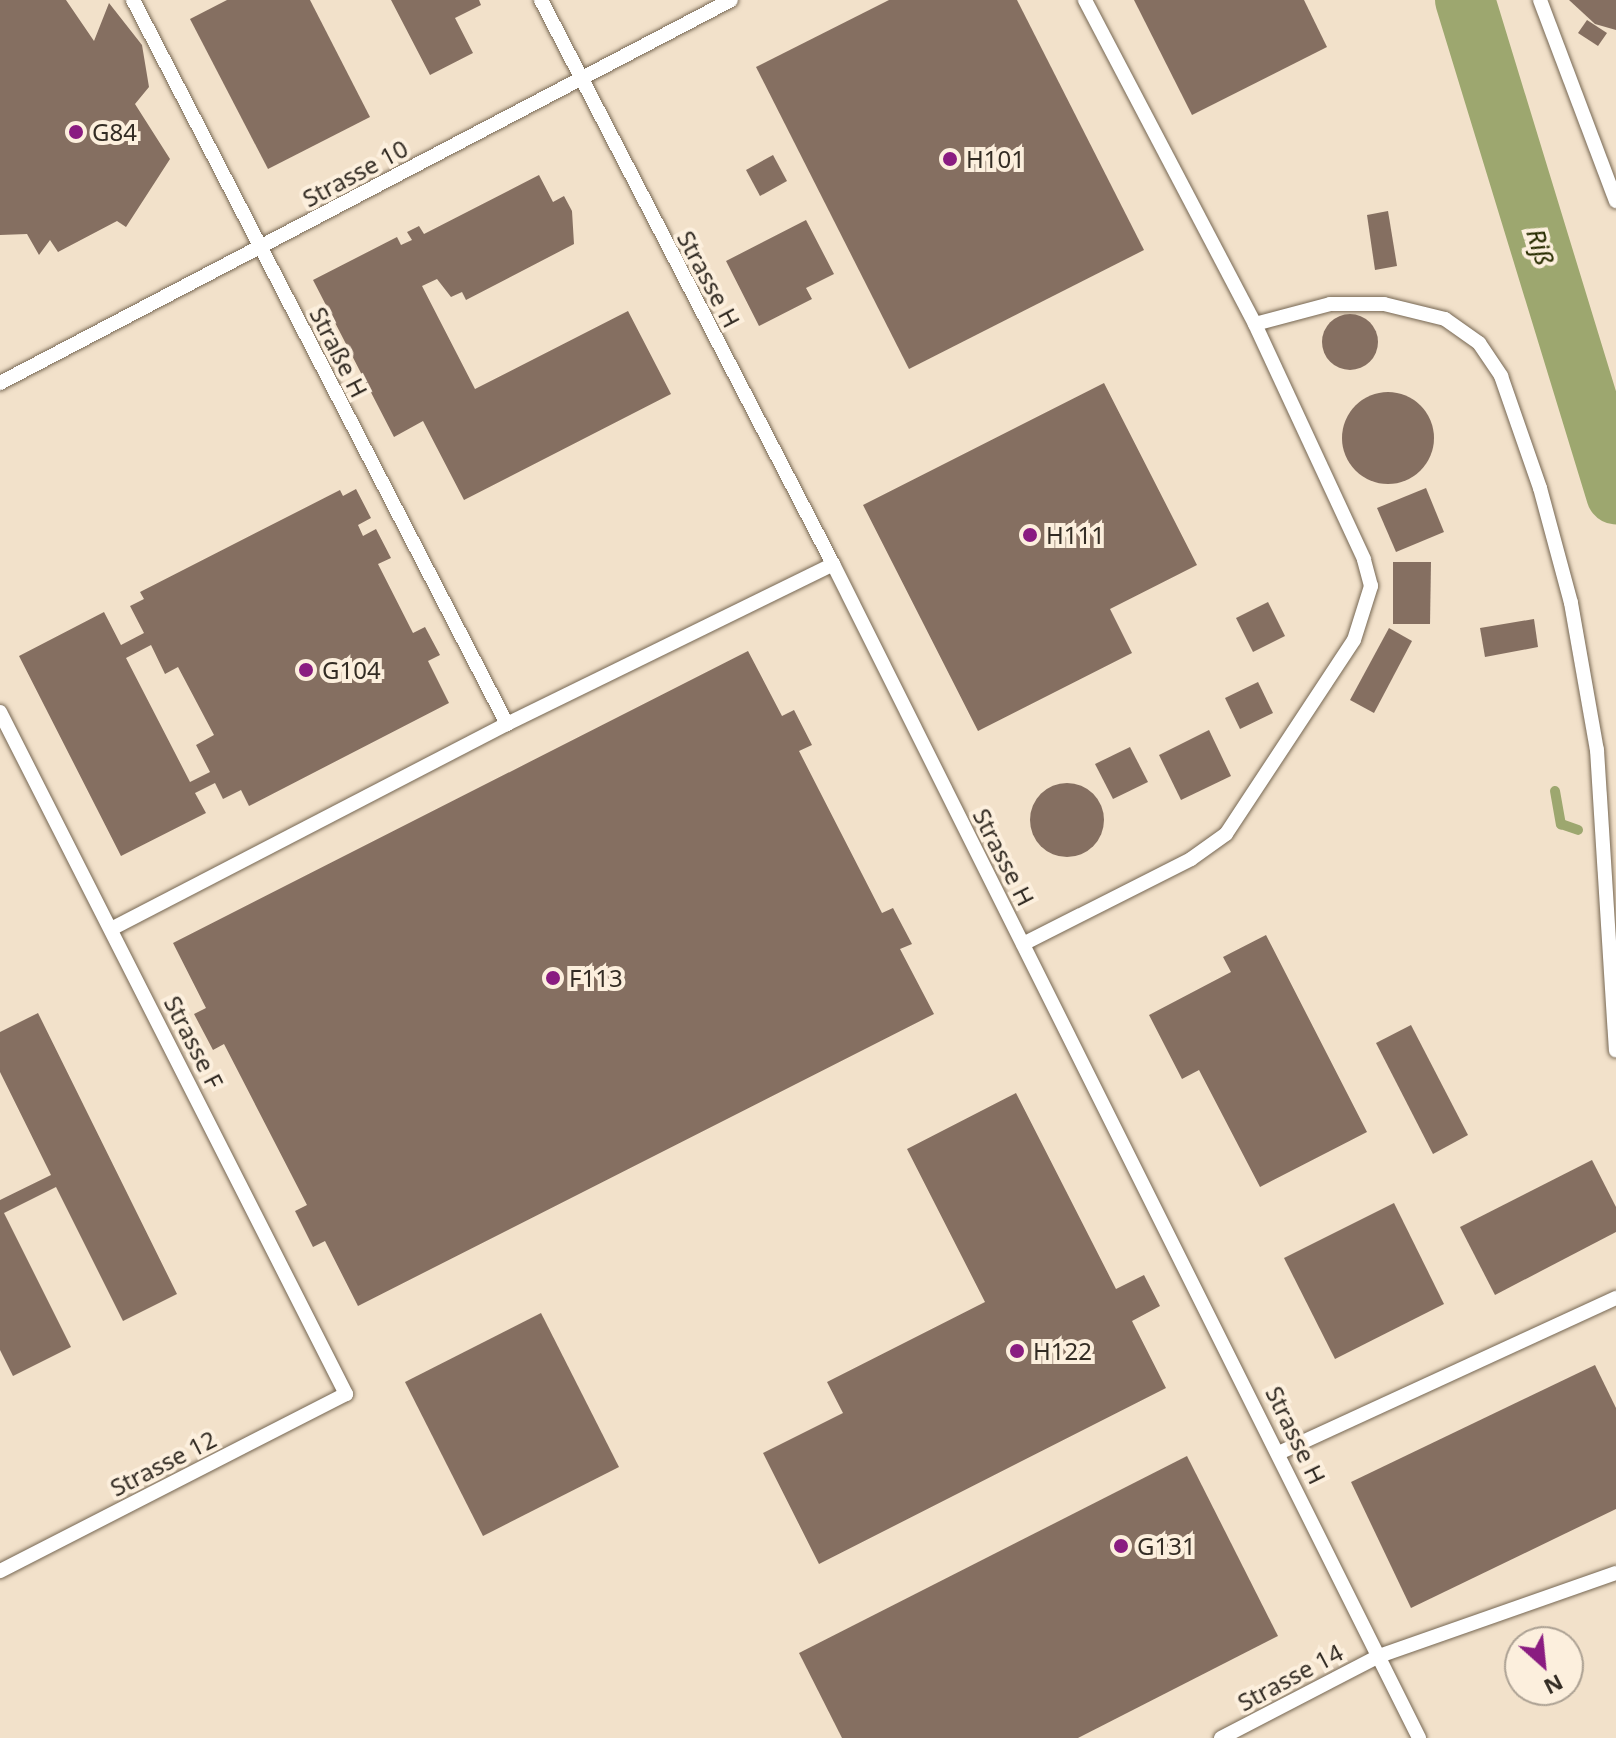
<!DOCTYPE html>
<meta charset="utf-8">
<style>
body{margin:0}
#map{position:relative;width:1616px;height:1738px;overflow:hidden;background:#f2e1ca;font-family:"Noto Sans",sans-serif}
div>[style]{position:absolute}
.stream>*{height:10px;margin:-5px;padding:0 5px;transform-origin:5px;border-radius:5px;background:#9da76f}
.river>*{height:60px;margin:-30px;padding:0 30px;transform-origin:30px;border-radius:30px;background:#9da76f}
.building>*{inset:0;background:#856f61}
.round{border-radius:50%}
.roads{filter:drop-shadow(0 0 2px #766753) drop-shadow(0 0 2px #766753)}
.lane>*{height:14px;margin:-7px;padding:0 7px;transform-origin:7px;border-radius:7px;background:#fff}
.dots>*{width:22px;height:22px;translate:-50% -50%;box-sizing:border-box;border:4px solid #fcefdd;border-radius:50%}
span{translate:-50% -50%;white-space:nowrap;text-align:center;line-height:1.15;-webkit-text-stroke:8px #fcefdd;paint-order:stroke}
.poi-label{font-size:24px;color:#332c24}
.left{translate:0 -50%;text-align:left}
.street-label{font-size:24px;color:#332c24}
.water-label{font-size:26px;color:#282d01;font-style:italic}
.north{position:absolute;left:1504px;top:1626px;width:80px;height:80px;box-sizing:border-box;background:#fcefdd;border:2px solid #aca193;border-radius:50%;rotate:153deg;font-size:22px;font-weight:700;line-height:32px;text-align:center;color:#332c24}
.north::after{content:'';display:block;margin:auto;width:28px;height:36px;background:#8a1c81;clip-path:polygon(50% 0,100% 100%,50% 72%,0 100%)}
</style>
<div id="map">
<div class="stream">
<div style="left:1555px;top:791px;width:34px;rotate:80deg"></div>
<div style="left:1561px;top:824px;width:18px;rotate:19deg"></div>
</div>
<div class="river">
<div style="left:1465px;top:0;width:517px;rotate:73deg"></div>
</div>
<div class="building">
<div style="clip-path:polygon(0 0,66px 0,94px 41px,109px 3px,142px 45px,149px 87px,135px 104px,170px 159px,126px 227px,117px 221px,58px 252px,50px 240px,39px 255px,27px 234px,0 235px)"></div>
<div style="clip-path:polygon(227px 0,310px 0,370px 117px,268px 169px,190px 19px)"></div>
<div style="clip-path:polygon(391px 0,479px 0,481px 5px,455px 18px,473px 53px,430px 75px)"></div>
<div style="clip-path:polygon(889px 0,1017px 0,1144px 250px,909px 369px,756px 67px)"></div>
<div style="clip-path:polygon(1134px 0,1304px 0,1327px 47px,1192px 115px)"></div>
<div style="clip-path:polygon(1569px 0,1616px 0,1616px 30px,1595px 24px)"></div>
<div style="clip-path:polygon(1587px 20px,1607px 33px,1598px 46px,1578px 33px)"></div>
<div style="clip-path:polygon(773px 155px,787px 181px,760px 196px,746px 170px)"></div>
<div style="clip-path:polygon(539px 175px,553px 202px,564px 196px,572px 211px,574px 244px,466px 300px,462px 292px,451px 297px,437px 279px,422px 286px,475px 389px,628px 311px,671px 394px,464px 500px,423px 421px,394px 437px,313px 280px,397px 237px,401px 245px,412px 240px,407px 232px,419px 226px,424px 234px)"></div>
<div style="clip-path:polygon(1388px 211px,1397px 266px,1375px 270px,1367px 215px)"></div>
<div style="clip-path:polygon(806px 220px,834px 274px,806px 288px,812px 299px,759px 326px,726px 261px)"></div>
<div class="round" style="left:1322px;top:314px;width:56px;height:56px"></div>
<div style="clip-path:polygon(1104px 383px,1197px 565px,1110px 609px,1132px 653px,978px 731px,863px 505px)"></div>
<div class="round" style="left:1342px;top:392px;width:92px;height:92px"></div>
<div style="clip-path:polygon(1426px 488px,1444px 532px,1396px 552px,1377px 508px)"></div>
<div style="clip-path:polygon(evenodd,356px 489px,371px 518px,358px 525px,363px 536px,376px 529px,391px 558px,378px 564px,413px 633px,425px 627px,440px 655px,428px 661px,449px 703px,249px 806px,241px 790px,223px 799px,215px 783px,195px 793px,206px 813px,121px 856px,19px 656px,104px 612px,121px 645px,144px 633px,130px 606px,144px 599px,140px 592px,340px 490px,343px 496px,356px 489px,151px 645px,165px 674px,178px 667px,214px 735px,196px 745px,210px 772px,190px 782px,126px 658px,151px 645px)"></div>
<div style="clip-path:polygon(1393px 562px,1431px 562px,1430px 624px,1393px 624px)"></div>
<div style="clip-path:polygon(1268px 602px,1285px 636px,1253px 652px,1236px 618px)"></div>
<div style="clip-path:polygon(1534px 619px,1538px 647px,1485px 657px,1480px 628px)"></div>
<div style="clip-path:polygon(1389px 628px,1412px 641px,1374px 713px,1350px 700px)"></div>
<div style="clip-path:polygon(748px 651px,782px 716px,794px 710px,812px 745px,799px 751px,882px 913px,893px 908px,912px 944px,900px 949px,934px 1014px,358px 1306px,325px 1241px,313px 1247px,295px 1211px,307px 1205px,224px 1044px,213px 1050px,194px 1014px,206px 1008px,173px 943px)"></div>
<div style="clip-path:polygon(1258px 682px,1273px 713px,1240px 729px,1225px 698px)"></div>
<div style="clip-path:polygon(1209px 730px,1231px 776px,1181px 800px,1159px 755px)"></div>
<div style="clip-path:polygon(1130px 747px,1148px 782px,1113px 799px,1095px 764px)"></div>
<div class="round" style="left:1030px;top:783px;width:74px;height:74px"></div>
<div style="clip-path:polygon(1266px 935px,1367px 1132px,1260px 1187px,1199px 1070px,1182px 1079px,1149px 1015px,1231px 972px,1223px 957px)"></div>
<div style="clip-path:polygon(38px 1013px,177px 1294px,123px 1321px,56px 1187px,4px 1213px,71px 1347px,13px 1376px,0 1350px,0 1200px,51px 1175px,0 1072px,0 1032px)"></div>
<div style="clip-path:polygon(1411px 1025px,1468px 1135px,1433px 1154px,1376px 1043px)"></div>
<div style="clip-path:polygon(1016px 1093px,1116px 1289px,1144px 1275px,1160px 1306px,1132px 1321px,1166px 1388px,819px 1564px,763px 1453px,843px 1413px,827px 1382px,985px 1302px,907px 1149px)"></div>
<div style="clip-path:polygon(1592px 1160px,1616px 1207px,1616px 1232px,1495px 1295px,1460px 1227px)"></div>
<div style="clip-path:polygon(1394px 1203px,1444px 1304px,1335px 1359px,1284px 1258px)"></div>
<div style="clip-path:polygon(541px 1313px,619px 1467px,483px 1536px,405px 1382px)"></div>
<div style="clip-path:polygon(1595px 1365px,1616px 1408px,1616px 1509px,1411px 1608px,1351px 1482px)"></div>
<div style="clip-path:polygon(1187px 1456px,1278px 1636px,1078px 1738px,842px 1738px,799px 1653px)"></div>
</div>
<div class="roads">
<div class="lane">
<div style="left:133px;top:0;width:815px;rotate:62.68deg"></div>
<div style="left:541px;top:0;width:635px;rotate:62.63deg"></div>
<div style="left:833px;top:564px;width:1312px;rotate:63.47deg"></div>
<div style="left:1540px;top:0;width:215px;rotate:69.3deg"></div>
<div style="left:1255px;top:324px;width:78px;rotate:-14.9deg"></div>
<div style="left:1330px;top:304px;width:54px"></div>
<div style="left:1384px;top:304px;width:63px;rotate:13.8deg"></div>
<div style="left:1445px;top:319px;width:42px;rotate:35.2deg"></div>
<div style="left:1479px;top:343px;width:40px;rotate:56deg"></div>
<div style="left:1501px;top:376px;width:119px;rotate:70.8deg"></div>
<div style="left:1540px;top:488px;width:119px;rotate:74.9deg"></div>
<div style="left:1571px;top:603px;width:149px;rotate:80deg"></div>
<div style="left:1597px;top:750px;width:301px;rotate:86.4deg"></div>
<div style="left:0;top:383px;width:825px;rotate:-27.65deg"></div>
<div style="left:0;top:712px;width:765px;rotate:63.1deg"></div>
<div style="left:346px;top:1394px;width:389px;rotate:152.9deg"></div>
<div style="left:113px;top:928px;width:444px;rotate:-27.4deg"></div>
<div style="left:507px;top:724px;width:363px;rotate:-26.1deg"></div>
<div style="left:1023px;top:944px;width:188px;rotate:-26.8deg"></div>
<div style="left:1191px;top:859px;width:43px;rotate:-35.5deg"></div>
<div style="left:1226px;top:834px;width:232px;rotate:-56.6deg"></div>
<div style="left:1354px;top:640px;width:57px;rotate:-72.5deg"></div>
<div style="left:1371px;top:586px;width:28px;rotate:-105deg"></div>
<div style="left:1364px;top:559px;width:259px;rotate:-114.9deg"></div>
<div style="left:1255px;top:324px;width:366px;rotate:-117.7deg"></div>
<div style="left:1281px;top:1452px;width:369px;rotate:-24.7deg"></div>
<div style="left:1221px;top:1738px;width:178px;rotate:-27.4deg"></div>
<div style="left:1379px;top:1656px;width:251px;rotate:-19.3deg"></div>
</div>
</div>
<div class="dots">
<div style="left:76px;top:132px;background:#8a1c81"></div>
<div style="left:950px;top:159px;background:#8a1c81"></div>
<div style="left:1030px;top:535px;background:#8a1c81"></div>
<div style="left:306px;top:670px;background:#8a1c81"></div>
<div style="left:553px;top:978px;background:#8a1c81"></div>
<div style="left:1017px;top:1351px;background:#8a1c81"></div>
<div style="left:1121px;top:1546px;background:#8a1c81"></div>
</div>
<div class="poi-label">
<span class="left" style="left:92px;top:132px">G84</span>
<span class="left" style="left:966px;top:159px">H101</span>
<span class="left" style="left:1046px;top:535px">H111</span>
<span class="left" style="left:322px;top:670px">G104</span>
<span class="left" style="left:569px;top:978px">F113</span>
<span class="left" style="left:1033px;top:1351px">H122</span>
<span class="left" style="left:1137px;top:1546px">G131</span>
</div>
<div class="street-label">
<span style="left:355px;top:173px;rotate:-28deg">Strasse 10</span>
<span style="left:709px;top:279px;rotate:62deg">Strasse H</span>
<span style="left:339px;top:352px;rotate:63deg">Straße H</span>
<span style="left:1004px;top:857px;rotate:63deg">Strasse H</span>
<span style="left:194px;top:1042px;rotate:63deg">Strasse F</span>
<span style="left:1296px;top:1435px;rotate:64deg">Strasse H</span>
<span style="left:163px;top:1463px;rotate:-27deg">Strasse 12</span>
<span style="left:1290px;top:1677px;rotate:-28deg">Strasse 14</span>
</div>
<div class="water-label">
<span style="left:1540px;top:247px;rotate:73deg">Riß</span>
</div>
<div class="north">N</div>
</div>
